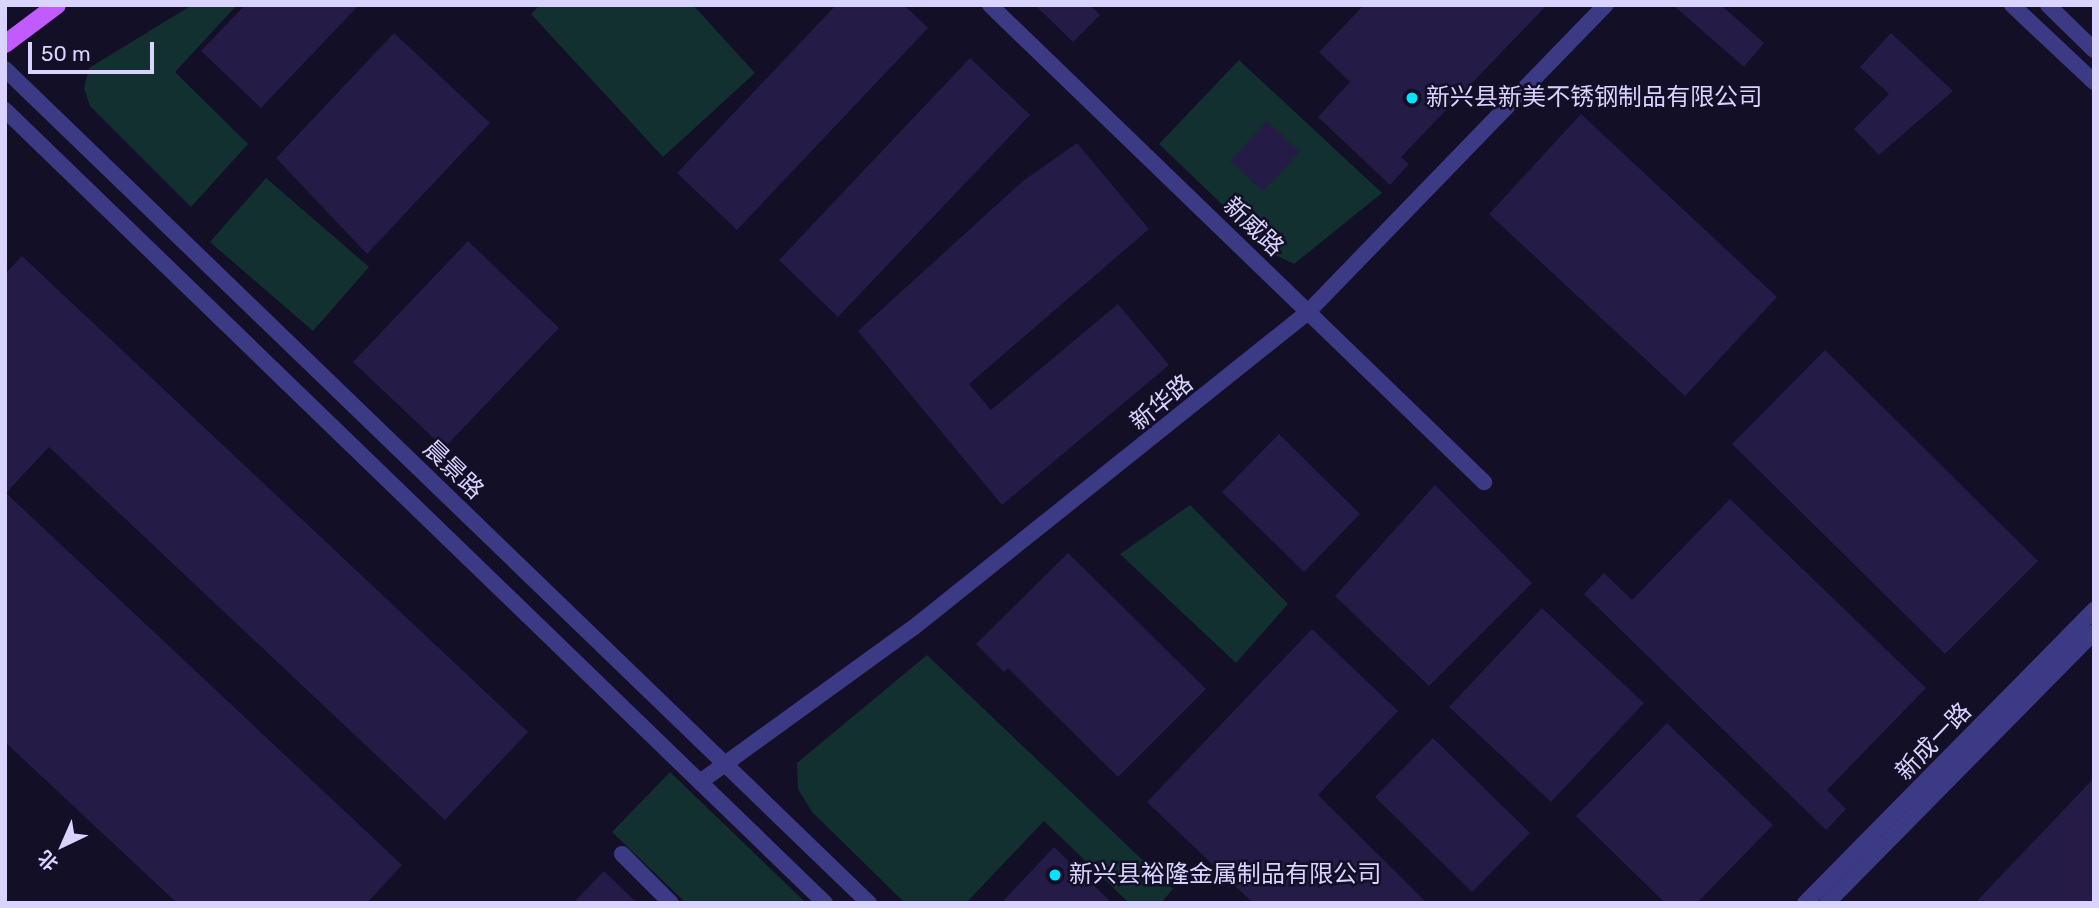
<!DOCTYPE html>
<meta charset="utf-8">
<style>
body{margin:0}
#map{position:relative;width:2099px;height:908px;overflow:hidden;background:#130f26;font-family:Rubik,"Noto Sans SC",sans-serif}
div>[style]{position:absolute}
.green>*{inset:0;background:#12302f}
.building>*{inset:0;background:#241b47}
.minor>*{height:16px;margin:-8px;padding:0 8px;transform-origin:8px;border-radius:8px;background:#3d3a85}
.major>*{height:18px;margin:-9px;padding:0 9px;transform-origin:9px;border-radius:9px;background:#c25bff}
.dots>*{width:19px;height:19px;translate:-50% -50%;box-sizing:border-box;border:4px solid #130f26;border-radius:50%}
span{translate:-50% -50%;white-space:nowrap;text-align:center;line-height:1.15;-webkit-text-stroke:5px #130f26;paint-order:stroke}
.poi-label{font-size:24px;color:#d9d4ff}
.left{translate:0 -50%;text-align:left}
.street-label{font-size:24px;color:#d9d4ff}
.frame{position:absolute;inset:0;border:7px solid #d9d4ff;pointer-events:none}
.north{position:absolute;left:28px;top:810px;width:70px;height:70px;-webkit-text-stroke:5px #130f26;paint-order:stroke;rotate:224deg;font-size:19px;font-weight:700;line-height:28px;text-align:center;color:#d9d4ff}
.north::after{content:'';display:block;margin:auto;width:24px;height:32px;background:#d9d4ff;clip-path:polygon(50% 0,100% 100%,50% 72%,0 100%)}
.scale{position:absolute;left:28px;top:42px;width:126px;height:32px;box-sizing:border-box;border:4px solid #d9d4ff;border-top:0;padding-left:9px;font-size:21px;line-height:24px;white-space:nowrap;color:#d9d4ff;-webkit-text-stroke:5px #130f26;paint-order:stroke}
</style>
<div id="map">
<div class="green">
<div style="clip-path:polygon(192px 5px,237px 5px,175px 72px,248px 144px,191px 207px,90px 106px,84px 88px,89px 68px)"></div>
<div style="clip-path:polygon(540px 5px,693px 5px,755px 73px,663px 157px,531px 14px)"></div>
<div style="clip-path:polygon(1239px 60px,1382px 193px,1294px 264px,1275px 255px,1159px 144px)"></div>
<div style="clip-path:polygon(266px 178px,369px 267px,313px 331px,210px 242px)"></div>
<div style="clip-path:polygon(1190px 505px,1288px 604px,1236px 663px,1120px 554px)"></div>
<div style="clip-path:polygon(927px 655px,1173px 889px,1161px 903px,1129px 903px,1044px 821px,966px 903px,905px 903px,812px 812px,798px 789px,797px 763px)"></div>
<div style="clip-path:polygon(670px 772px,806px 903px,686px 903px,612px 832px)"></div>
</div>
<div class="building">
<div style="clip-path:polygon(245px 5px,359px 5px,261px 108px,201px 51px)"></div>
<div style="clip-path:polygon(836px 5px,904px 5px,928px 28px,737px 230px,677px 173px)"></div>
<div style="clip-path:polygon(1035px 5px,1090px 5px,1100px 15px,1073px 42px)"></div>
<div style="clip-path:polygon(1364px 5px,1547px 5px,1401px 157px,1409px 164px,1390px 185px,1318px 117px,1350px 82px,1319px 52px)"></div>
<div style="clip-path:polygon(1673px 5px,1721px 5px,1764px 43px,1744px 67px)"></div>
<div style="clip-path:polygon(394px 33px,490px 123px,367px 254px,276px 158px)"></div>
<div style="clip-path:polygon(1891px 33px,1953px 91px,1879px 155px,1854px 129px,1889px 94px,1860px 67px)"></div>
<div style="clip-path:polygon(970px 58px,1030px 115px,838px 317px,779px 260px)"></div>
<div style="clip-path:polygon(1581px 114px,1777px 297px,1685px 396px,1489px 214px)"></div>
<div style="clip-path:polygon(1267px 121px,1300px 152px,1263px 191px,1230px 161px)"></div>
<div style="clip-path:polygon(1077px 143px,1149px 229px,969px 384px,991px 410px,1118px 304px,1169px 365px,1002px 505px,858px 331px,1023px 181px)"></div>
<div style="clip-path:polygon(468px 241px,559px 328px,444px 448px,353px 362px)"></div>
<div style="clip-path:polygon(22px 256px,528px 732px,445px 820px,49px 447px,6px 493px,402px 865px,367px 903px,177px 903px,5px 742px,5px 274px)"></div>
<div style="clip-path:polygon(1825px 350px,2038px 561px,1945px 654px,1732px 444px)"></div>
<div style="clip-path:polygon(1279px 434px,1360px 514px,1304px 572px,1222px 492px)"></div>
<div style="clip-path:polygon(1435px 485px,1532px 583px,1429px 686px,1335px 596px)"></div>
<div style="clip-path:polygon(1730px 499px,1926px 688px,1827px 790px,1846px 809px,1826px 830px,1584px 594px,1604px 573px,1632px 600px)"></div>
<div style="clip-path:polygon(1068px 553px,1206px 689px,1118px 777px,1008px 668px,1004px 672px,976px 644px)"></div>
<div style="clip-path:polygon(1542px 608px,1644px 703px,1551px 802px,1449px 707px)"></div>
<div style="clip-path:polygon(1312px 629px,1398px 711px,1318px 795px,1427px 903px,1253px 903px,1147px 802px)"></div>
<div style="clip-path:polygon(1667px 723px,1773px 825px,1697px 903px,1665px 903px,1576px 816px)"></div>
<div style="clip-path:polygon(1433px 738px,1530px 833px,1472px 892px,1375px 797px)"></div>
<div style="clip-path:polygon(2094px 778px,2094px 903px,1975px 903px)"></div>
<div style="clip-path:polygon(1054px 847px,1112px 903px,1001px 903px)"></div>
<div style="clip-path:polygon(604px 871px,637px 903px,573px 903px)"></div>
</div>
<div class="minor">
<div style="left:990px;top:5px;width:687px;rotate:44deg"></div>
<div style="left:2012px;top:5px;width:112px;rotate:43.2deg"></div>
<div style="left:2048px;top:5px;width:64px;rotate:44.4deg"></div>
<div style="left:5px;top:69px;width:1201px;rotate:43.99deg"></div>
<div style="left:5px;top:110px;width:1141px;rotate:44.04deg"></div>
<div style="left:700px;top:782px;width:263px;rotate:-35.9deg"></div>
<div style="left:913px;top:628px;width:506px;rotate:-38.66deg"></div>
<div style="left:1308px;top:312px;width:428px;rotate:-45.9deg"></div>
<div style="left:622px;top:854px;width:69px;rotate:45deg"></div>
<div style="left:1805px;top:903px;width:412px;rotate:-45.4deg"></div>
<div style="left:1827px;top:903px;width:380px;rotate:-45.4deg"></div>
</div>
<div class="major">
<div style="left:5px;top:44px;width:65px;rotate:-36.9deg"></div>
</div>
<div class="dots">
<div style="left:1412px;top:98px;background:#00e5ff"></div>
<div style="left:1055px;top:875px;background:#00e5ff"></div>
</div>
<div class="poi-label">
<span class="left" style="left:1426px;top:98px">新兴县新美不锈钢制品有限公司</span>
<span class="left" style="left:1069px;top:875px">新兴县裕隆金属制品有限公司</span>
</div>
<div class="street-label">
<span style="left:1253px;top:227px;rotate:44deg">新威路</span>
<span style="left:1162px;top:403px;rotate:-39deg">新华路</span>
<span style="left:453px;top:470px;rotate:44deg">晨景路</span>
<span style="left:1934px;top:742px;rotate:-46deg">新成一路</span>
</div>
<div class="frame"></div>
<div class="north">北</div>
<div class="scale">50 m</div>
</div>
